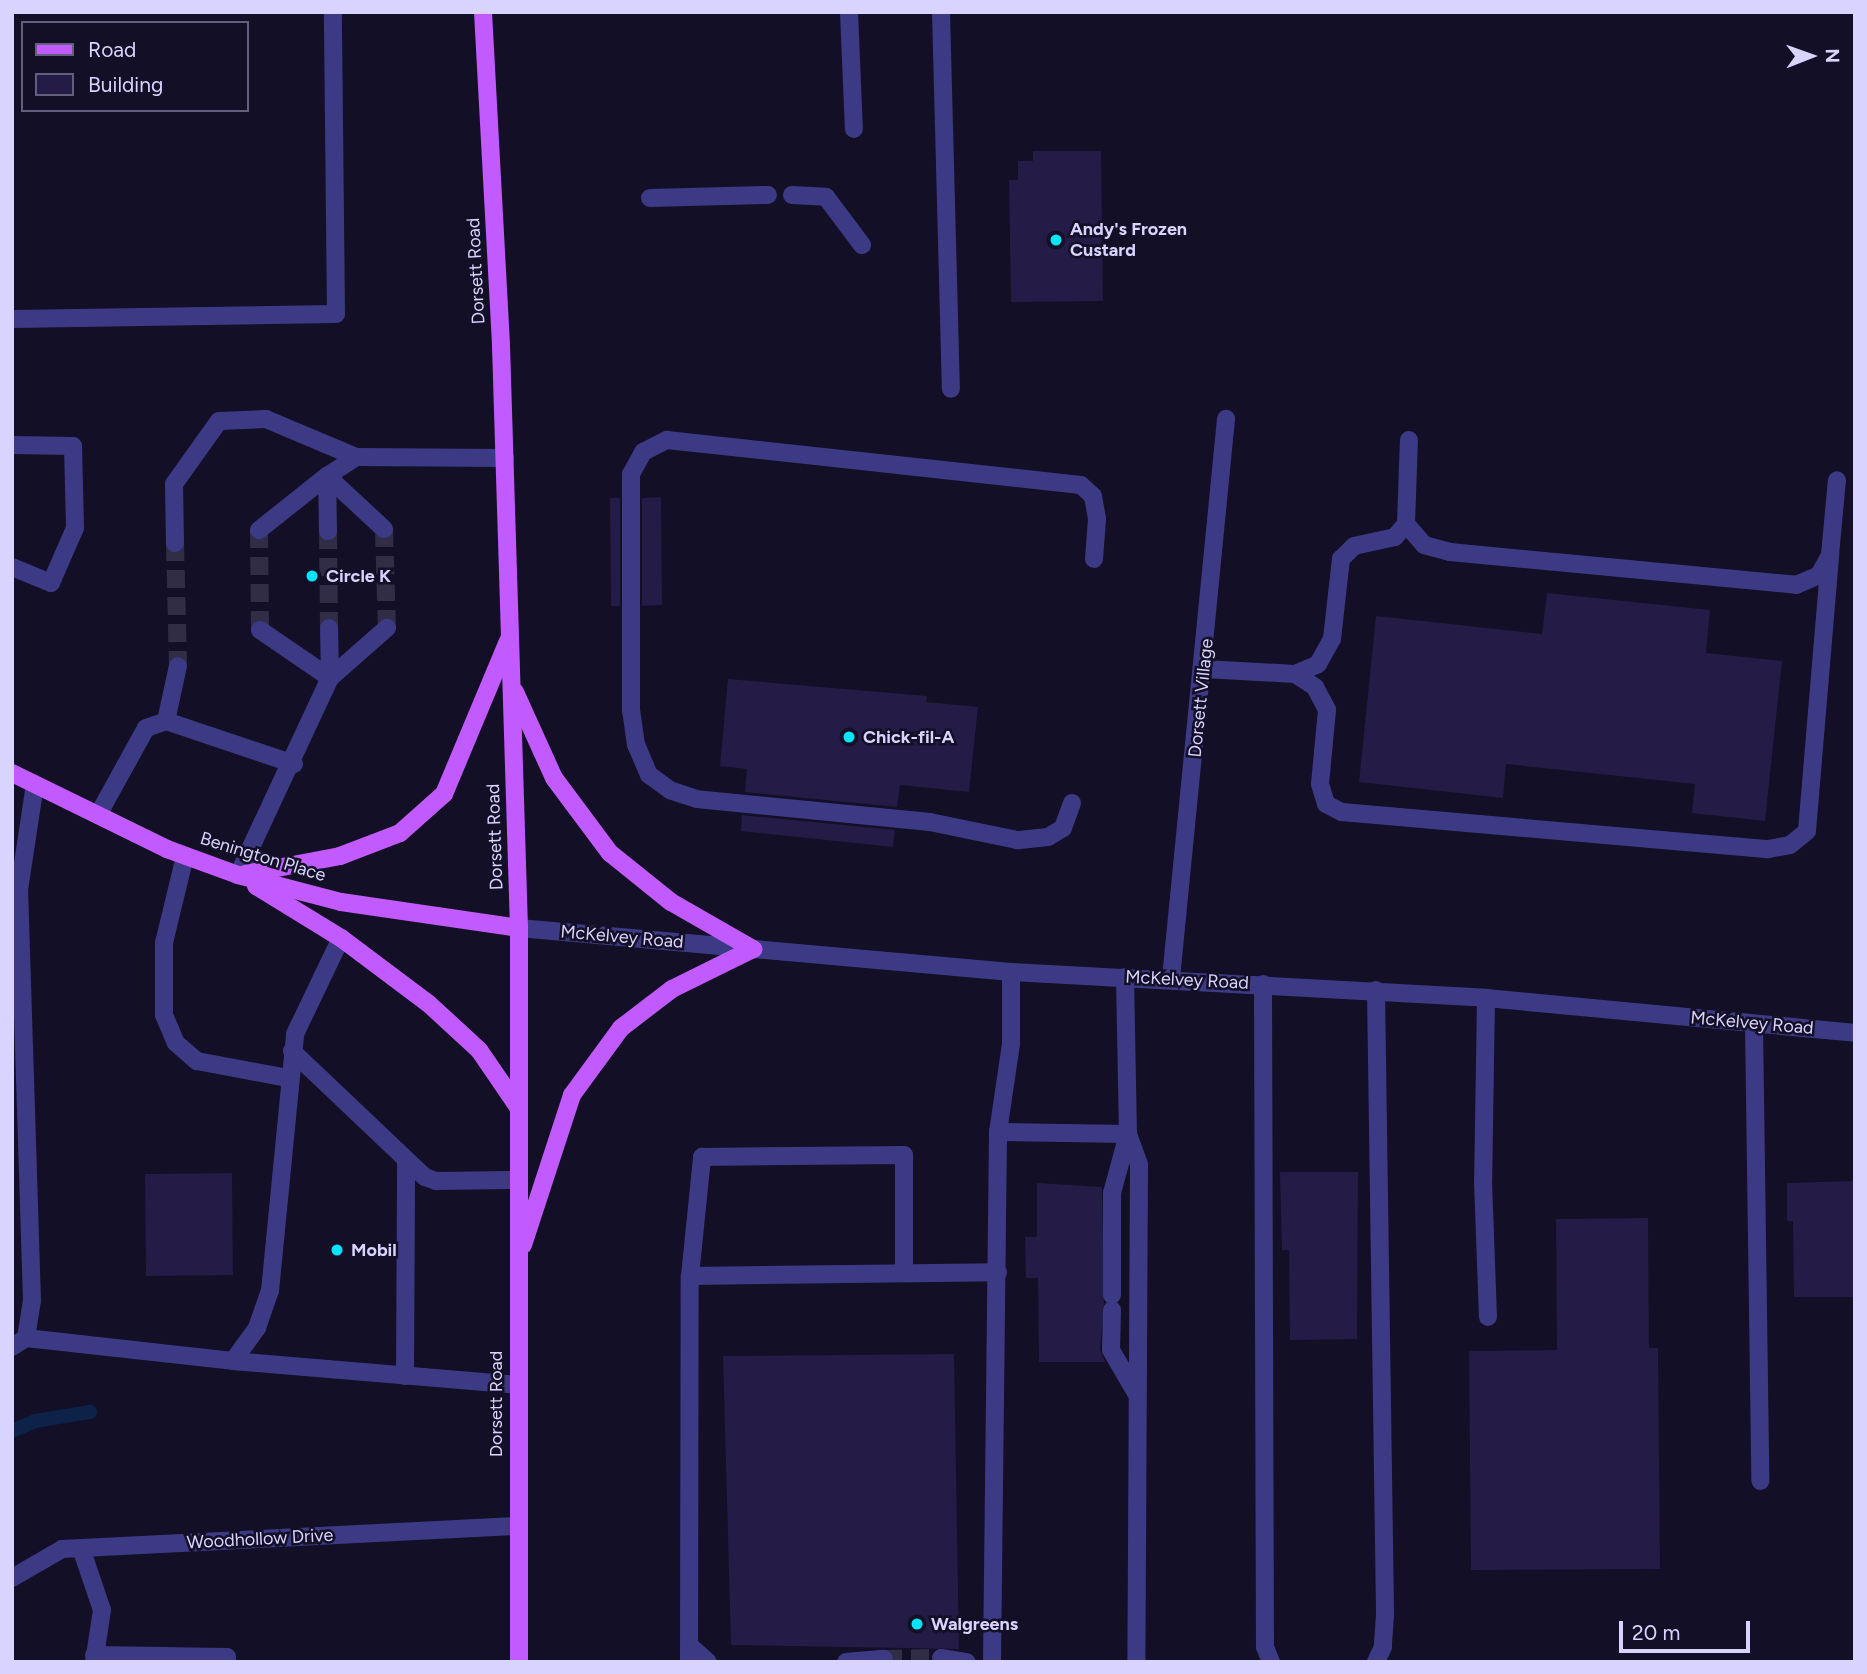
<!DOCTYPE html>
<style>
body{margin:0}
#map{position:relative;width:1867px;height:1674px;overflow:hidden;background:#130f26;font-family:Figtree,sans-serif}
div>[style]{position:absolute}
.stream>*{height:14px;margin:-7px;padding:0 7px;transform-origin:7px;border-radius:7px;background:#0c2248}
.building>*{inset:0;background:#241b47}
.minor-tunnel>*{height:18px;margin-top:-9px;transform-origin:0;background:repeating-linear-gradient(90deg,#312d47 0 18px,transparent 0 27px)}
.minor>*{height:18px;margin:-9px;padding:0 9px;transform-origin:9px;border-radius:9px;background:#3d3a85}
.major>*{height:18px;margin:-9px;padding:0 9px;transform-origin:9px;border-radius:9px;background:#c25bff}
.dots>*{width:19px;height:19px;translate:-50% -50%;box-sizing:border-box;border:4px solid #130f26;border-radius:50%}
span{translate:-50% -50%;white-space:nowrap;text-align:center;line-height:1.15;-webkit-text-stroke:5px #130f26;paint-order:stroke}
.poi-label{font-size:18px;color:#d9d4ff;font-weight:700}
.left{translate:0 -50%;text-align:left}
.street-label{font-size:18px;color:#d9d4ff}
.frame{position:absolute;inset:0;border:14px solid #d9d4ff;pointer-events:none}
.legend{position:absolute;left:21px;top:21px;width:228px;height:91px;box-sizing:border-box;background:#130f26;border:2px solid #625e7d;margin:0;padding:9px 12px;list-style:none;font-size:21px;color:#d9d4ff}
.legend li{display:flex;align-items:center;gap:14px;height:35px}
.legend b{width:35px;border:2px solid #625e7d}
.north{position:absolute;left:1776px;top:21px;width:70px;height:70px;-webkit-text-stroke:5px #130f26;paint-order:stroke;rotate:89deg;font-size:19px;font-weight:700;line-height:28px;text-align:center;color:#d9d4ff}
.north::after{content:'';display:block;margin:auto;width:24px;height:32px;background:#d9d4ff;clip-path:polygon(50% 0,100% 100%,50% 72%,0 100%)}
.scale{position:absolute;left:1619px;top:1621px;width:131px;height:32px;box-sizing:border-box;border:4px solid #d9d4ff;border-top:0;padding-left:9px;font-size:21px;line-height:24px;white-space:nowrap;color:#d9d4ff;-webkit-text-stroke:5px #130f26;paint-order:stroke}
</style>
<div id="map">
<div class="stream">
<div style="left:12px;top:1431px;width:25px;rotate:-23deg"></div>
<div style="left:35px;top:1421px;width:56px;rotate:-9.3deg"></div>
</div>
<div class="building">
<div style="clip-path:polygon(1033px 151px,1101px 151px,1103px 301px,1011px 302px,1009px 180px,1018px 180px,1018px 161px,1033px 161px)"></div>
<div style="clip-path:polygon(661px 497px,662px 605px,642px 606px,642px 498px)"></div>
<div style="clip-path:polygon(610px 498px,620px 498px,620px 606px,611px 606px)"></div>
<div style="clip-path:polygon(1547px 593px,1710px 610px,1706px 653px,1782px 661px,1765px 821px,1692px 813px,1695px 784px,1506px 764px,1503px 798px,1359px 782px,1376px 616px,1542px 634px)"></div>
<div style="clip-path:polygon(728px 679px,927px 696px,926px 702px,978px 707px,969px 792px,900px 785px,897px 807px,745px 792px,747px 769px,720px 766px)"></div>
<div style="clip-path:polygon(742px 815px,895px 830px,893px 847px,741px 831px)"></div>
<div style="clip-path:polygon(1280px 1172px,1358px 1172px,1357px 1339px,1290px 1340px,1289px 1250px,1282px 1250px)"></div>
<div style="clip-path:polygon(232px 1173px,233px 1275px,146px 1276px,145px 1174px)"></div>
<div style="clip-path:polygon(1855px 1181px,1855px 1297px,1794px 1297px,1793px 1221px,1787px 1221px,1787px 1183px)"></div>
<div style="clip-path:polygon(1037px 1183px,1102px 1187px,1104px 1302px,1100px 1350px,1105px 1362px,1039px 1362px,1038px 1278px,1026px 1278px,1025px 1237px,1037px 1237px)"></div>
<div style="clip-path:polygon(1648px 1218px,1649px 1348px,1658px 1348px,1660px 1569px,1471px 1570px,1469px 1351px,1557px 1350px,1556px 1219px)"></div>
<div style="clip-path:polygon(954px 1354px,959px 1649px,731px 1645px,723px 1356px)"></div>
</div>
<div class="minor-tunnel">
<div style="left:384px;top:529px;width:99px;rotate:88.3deg"></div>
<div style="left:259px;top:530px;width:100px;rotate:89.4deg"></div>
<div style="left:328px;top:531px;width:97px;rotate:89.4deg"></div>
<div style="left:175px;top:543px;width:123px;rotate:88.6deg"></div>
<div style="left:884px;top:1659px;width:57px;rotate:-1deg"></div>
</div>
<div class="minor">
<div style="left:849px;top:12px;width:117px;rotate:87.6deg"></div>
<div style="left:941px;top:12px;width:377px;rotate:88.5deg"></div>
<div style="left:792px;top:195px;width:34px;rotate:3deg"></div>
<div style="left:826px;top:197px;width:60px;rotate:53.1deg"></div>
<div style="left:650px;top:198px;width:118px;rotate:-1.5deg"></div>
<div style="left:12px;top:319px;width:324px;rotate:-0.9deg"></div>
<div style="left:336px;top:314px;width:302px;rotate:-90.6deg"></div>
<div style="left:12px;top:445px;width:61px;rotate:0.9deg"></div>
<div style="left:73px;top:446px;width:82px;rotate:88.6deg"></div>
<div style="left:75px;top:528px;width:60px;rotate:113.6deg"></div>
<div style="left:51px;top:583px;width:42px;rotate:-157.7deg"></div>
<div style="left:1406px;top:524px;width:28px;rotate:49deg"></div>
<div style="left:1424px;top:545px;width:27px;rotate:15deg"></div>
<div style="left:1450px;top:552px;width:348px;rotate:5.4deg"></div>
<div style="left:1796px;top:585px;width:25px;rotate:-23deg"></div>
<div style="left:1819px;top:575px;width:23px;rotate:-61deg"></div>
<div style="left:1830px;top:555px;width:75px;rotate:-84.7deg"></div>
<div style="left:259px;top:530px;width:87px;rotate:-38.5deg"></div>
<div style="left:327px;top:476px;width:78px;rotate:42.9deg"></div>
<div style="left:328px;top:531px;width:55px;rotate:-91deg"></div>
<div style="left:327px;top:476px;width:35px;rotate:-33deg"></div>
<div style="left:356px;top:457px;width:149px;rotate:0.4deg"></div>
<div style="left:175px;top:543px;width:59px;rotate:-91deg"></div>
<div style="left:174px;top:484px;width:77px;rotate:-54.5deg"></div>
<div style="left:219px;top:421px;width:47px;rotate:-2.4deg"></div>
<div style="left:266px;top:419px;width:98px;rotate:22.9deg"></div>
<div style="left:260px;top:630px;width:85px;rotate:34.4deg"></div>
<div style="left:330px;top:678px;width:76px;rotate:-41.3deg"></div>
<div style="left:1204px;top:669px;width:91px;rotate:3.1deg"></div>
<div style="left:1295px;top:674px;width:25px;rotate:-23deg"></div>
<div style="left:1318px;top:664px;width:29px;rotate:-61deg"></div>
<div style="left:1332px;top:639px;width:81px;rotate:-83.6deg"></div>
<div style="left:1341px;top:559px;width:18px;rotate:-45deg"></div>
<div style="left:1354px;top:546px;width:42px;rotate:-12.4deg"></div>
<div style="left:1395px;top:537px;width:17px;rotate:-50deg"></div>
<div style="left:1406px;top:524px;width:84px;rotate:-88deg"></div>
<div style="left:1295px;top:674px;width:24px;rotate:33deg"></div>
<div style="left:1315px;top:687px;width:26px;rotate:62deg"></div>
<div style="left:1327px;top:710px;width:74px;rotate:95.4deg"></div>
<div style="left:1320px;top:784px;width:21px;rotate:73deg"></div>
<div style="left:1326px;top:804px;width:18px;rotate:27deg"></div>
<div style="left:1342px;top:812px;width:428px;rotate:5deg"></div>
<div style="left:1768px;top:849px;width:22px;rotate:-10deg"></div>
<div style="left:1790px;top:845px;width:22px;rotate:-39deg"></div>
<div style="left:1807px;top:831px;width:277px;rotate:-85.2deg"></div>
<div style="left:166px;top:721px;width:56px;rotate:-77.7deg"></div>
<div style="left:1072px;top:803px;width:27px;rotate:110deg"></div>
<div style="left:1063px;top:828px;width:17px;rotate:149deg"></div>
<div style="left:1048px;top:837px;width:31px;rotate:174deg"></div>
<div style="left:1017px;top:840px;width:89px;rotate:-168.3deg"></div>
<div style="left:930px;top:822px;width:234px;rotate:-174.4deg"></div>
<div style="left:697px;top:799px;width:28px;rotate:-162deg"></div>
<div style="left:670px;top:790px;width:26px;rotate:-144deg"></div>
<div style="left:649px;top:775px;width:33px;rotate:-113deg"></div>
<div style="left:636px;top:745px;width:34px;rotate:-98deg"></div>
<div style="left:631px;top:711px;width:237px;rotate:-90deg"></div>
<div style="left:631px;top:474px;width:25px;rotate:-61deg"></div>
<div style="left:643px;top:452px;width:27px;rotate:-27deg"></div>
<div style="left:667px;top:440px;width:416px;rotate:6.2deg"></div>
<div style="left:1081px;top:485px;width:16px;rotate:43deg"></div>
<div style="left:1093px;top:496px;width:23px;rotate:80deg"></div>
<div style="left:1097px;top:519px;width:40px;rotate:94.3deg"></div>
<div style="left:98px;top:815px;width:99px;rotate:-61.1deg"></div>
<div style="left:146px;top:728px;width:21px;rotate:-19deg"></div>
<div style="left:166px;top:721px;width:135px;rotate:18.6deg"></div>
<div style="left:185px;top:856px;width:89px;rotate:103.6deg"></div>
<div style="left:164px;top:943px;width:72px;rotate:90deg"></div>
<div style="left:164px;top:1015px;width:30px;rotate:67deg"></div>
<div style="left:176px;top:1043px;width:28px;rotate:41deg"></div>
<div style="left:197px;top:1061px;width:93px;rotate:10.6deg"></div>
<div style="left:238px;top:875px;width:217px;rotate:-65deg"></div>
<div style="left:330px;top:678px;width:50px;rotate:-91.1deg"></div>
<div style="left:519px;top:928px;width:494px;rotate:5.1deg"></div>
<div style="left:1011px;top:972px;width:476px;rotate:3.1deg"></div>
<div style="left:1486px;top:998px;width:371px;rotate:5.4deg"></div>
<div style="left:1011px;top:972px;width:72px;rotate:90deg"></div>
<div style="left:1011px;top:1044px;width:89px;rotate:98.4deg"></div>
<div style="left:998px;top:1132px;width:130px;rotate:0.9deg"></div>
<div style="left:1171px;top:978px;width:562px;rotate:-84.38deg"></div>
<div style="left:1263px;top:984px;width:663px;rotate:89.83deg"></div>
<div style="left:1265px;top:1647px;width:16px;rotate:68deg"></div>
<div style="left:1376px;top:990px;width:625px;rotate:89.17deg"></div>
<div style="left:1385px;top:1615px;width:32px;rotate:94deg"></div>
<div style="left:1383px;top:1647px;width:17px;rotate:115deg"></div>
<div style="left:1486px;top:998px;width:183px;rotate:90.9deg"></div>
<div style="left:1483px;top:1181px;width:136px;rotate:87.9deg"></div>
<div style="left:1754px;top:1024px;width:457px;rotate:89.2deg"></div>
<div style="left:292px;top:1051px;width:183px;rotate:43.5deg"></div>
<div style="left:425px;top:1177px;width:12px;rotate:20deg"></div>
<div style="left:436px;top:1181px;width:82px;rotate:-0.7deg"></div>
<div style="left:1128px;top:1134px;width:33px;rotate:70deg"></div>
<div style="left:1139px;top:1165px;width:497px;rotate:90.3deg"></div>
<div style="left:690px;top:1276px;width:120px;rotate:-84.2deg"></div>
<div style="left:702px;top:1157px;width:202px;rotate:-0.6deg"></div>
<div style="left:904px;top:1155px;width:118px;rotate:90deg"></div>
<div style="left:1112px;top:1295px;width:102px;rotate:-90deg"></div>
<div style="left:1112px;top:1193px;width:61px;rotate:-74.8deg"></div>
<div style="left:1128px;top:1134px;width:157px;rotate:-91.1deg"></div>
<div style="left:1112px;top:1310px;width:40px;rotate:91.4deg"></div>
<div style="left:1111px;top:1350px;width:50px;rotate:59.8deg"></div>
<div style="left:26px;top:1338px;width:208px;rotate:6.3deg"></div>
<div style="left:233px;top:1361px;width:41px;rotate:-54deg"></div>
<div style="left:257px;top:1328px;width:39px;rotate:-71deg"></div>
<div style="left:270px;top:1291px;width:258px;rotate:-84.4deg"></div>
<div style="left:295px;top:1034px;width:106px;rotate:-64.4deg"></div>
<div style="left:12px;top:1347px;width:17px;rotate:-33deg"></div>
<div style="left:26px;top:1338px;width:37px;rotate:-81deg"></div>
<div style="left:32px;top:1301px;width:411px;rotate:-91.8deg"></div>
<div style="left:19px;top:890px;width:107px;rotate:-81.4deg"></div>
<div style="left:233px;top:1361px;width:285px;rotate:4.8deg"></div>
<div style="left:405px;top:1376px;width:212px;rotate:-89.7deg"></div>
<div style="left:81px;top:1548px;width:65px;rotate:71.3deg"></div>
<div style="left:102px;top:1610px;width:53px;rotate:98.7deg"></div>
<div style="left:12px;top:1578px;width:58px;rotate:-30.1deg"></div>
<div style="left:62px;top:1549px;width:456px;rotate:-2.9deg"></div>
<div style="left:690px;top:1646px;width:24px;rotate:42deg"></div>
<div style="left:94px;top:1655px;width:133px;rotate:0.9deg"></div>
<div style="left:227px;top:1657px;width:5px;rotate:90deg"></div>
<div style="left:941px;top:1658px;width:26px;rotate:9deg"></div>
<div style="left:689px;top:1662px;width:386px;rotate:-89.9deg"></div>
<div style="left:690px;top:1276px;width:308px;rotate:-0.7deg"></div>
<div style="left:846px;top:1662px;width:38px;rotate:-5deg"></div>
<div style="left:992px;top:1662px;width:530px;rotate:-89.35deg"></div>
</div>
<div class="major">
<div style="left:483px;top:12px;width:334px;rotate:86.9deg"></div>
<div style="left:501px;top:346px;width:582px;rotate:88.23deg"></div>
<div style="left:519px;top:928px;width:734px;rotate:90deg"></div>
<div style="left:515px;top:692px;width:94px;rotate:65.6deg"></div>
<div style="left:554px;top:778px;width:94px;rotate:53.3deg"></div>
<div style="left:610px;top:853px;width:78px;rotate:38.8deg"></div>
<div style="left:671px;top:902px;width:95px;rotate:29.8deg"></div>
<div style="left:12px;top:773px;width:173px;rotate:26.1deg"></div>
<div style="left:167px;top:849px;width:76px;rotate:20.1deg"></div>
<div style="left:238px;top:875px;width:106px;rotate:14.7deg"></div>
<div style="left:341px;top:902px;width:180px;rotate:8.3deg"></div>
<div style="left:245px;top:874px;width:97px;rotate:-10.7deg"></div>
<div style="left:340px;top:856px;width:64px;rotate:-21deg"></div>
<div style="left:400px;top:833px;width:59px;rotate:-41.6deg"></div>
<div style="left:444px;top:794px;width:166px;rotate:-67.3deg"></div>
<div style="left:256px;top:886px;width:100px;rotate:31.5deg"></div>
<div style="left:341px;top:938px;width:110px;rotate:36.9deg"></div>
<div style="left:429px;top:1004px;width:68px;rotate:42.6deg"></div>
<div style="left:479px;top:1050px;width:69px;rotate:55.6deg"></div>
<div style="left:523px;top:1245px;width:158px;rotate:-71.9deg"></div>
<div style="left:572px;top:1095px;width:83px;rotate:-53.8deg"></div>
<div style="left:621px;top:1028px;width:64px;rotate:-37.4deg"></div>
<div style="left:672px;top:989px;width:90px;rotate:-26.3deg"></div>
</div>
<div class="dots">
<div style="left:1056px;top:240px;background:#00e5ff"></div>
<div style="left:312px;top:576px;background:#00e5ff"></div>
<div style="left:849px;top:737px;background:#00e5ff"></div>
<div style="left:337px;top:1250px;background:#00e5ff"></div>
<div style="left:917px;top:1624px;background:#00e5ff"></div>
</div>
<div class="poi-label">
<span class="left" style="left:1070px;top:240px">Andy's Frozen<br>Custard</span>
<span class="left" style="left:326px;top:576px">Circle K</span>
<span class="left" style="left:863px;top:737px">Chick-fil-A</span>
<span class="left" style="left:351px;top:1250px">Mobil</span>
<span class="left" style="left:931px;top:1624px">Walgreens</span>
</div>
<div class="street-label">
<span style="left:476px;top:271px;rotate:-93deg">Dorsett Road</span>
<span style="left:1201px;top:698px;rotate:-84deg">Dorsett Village</span>
<span style="left:495px;top:837px;rotate:-92deg">Dorsett Road</span>
<span style="left:263px;top:857px;rotate:17deg">Benington Place</span>
<span style="left:622px;top:937px;rotate:5deg">McKelvey Road</span>
<span style="left:1187px;top:980px;rotate:3deg">McKelvey Road</span>
<span style="left:1752px;top:1023px;rotate:5deg">McKelvey Road</span>
<span style="left:496px;top:1404px;rotate:-90deg">Dorsett Road</span>
<span style="left:260px;top:1539px;rotate:-3deg">Woodhollow Drive</span>
</div>
<div class="frame"></div>
<ul class="legend">
<li><b style="height:9px;background:#c25bff"></b>Road</li>
<li><b style="height:19px;background:#241b47"></b>Building</li>
</ul>
<div class="north">N</div>
<div class="scale">20 m</div>
</div>
